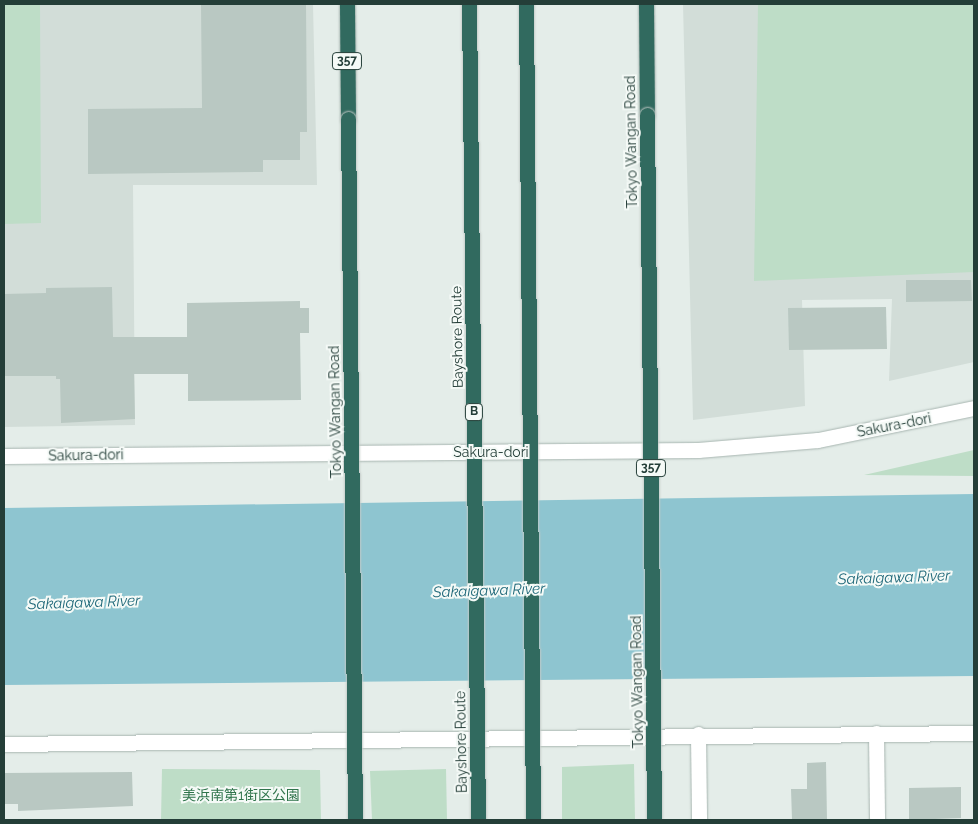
<!DOCTYPE html>
<meta charset="utf-8">
<style>
body{margin:0}
#map{position:relative;width:978px;height:824px;overflow:hidden;background:#e4ede9;font-family:Raleway,"Noto Sans JP",sans-serif}
div>[style]{position:absolute}
.built>*{inset:0;background:#d2ddd8}
.green>*{inset:0;background:#beddc7}
.water>*{inset:0;background:#8ec5d0}
.building>*{inset:0;background:#b9c8c2}
.roads{filter:drop-shadow(0 0 1px #a7b5b0) drop-shadow(0 0 1px #a7b5b0)}
.street>*{height:15px;margin:-7.5px;padding:0 7.5px;transform-origin:7.5px;border-radius:7.5px;background:#fff}
.secondary>*{height:15px;margin:-7.5px;padding:0 7.5px;transform-origin:7.5px;border-radius:7.5px;background:#fff}
.highway>*{height:15px;margin:-7.5px;padding:0 7.5px;transform-origin:7.5px;border-radius:7.5px;background:#316a5f}
.bridges{filter:drop-shadow(0 0 1px #c2c9c7) drop-shadow(0 0 1px #c2c9c7)}
.highway-bridge>*{height:15px;margin:-7.5px;padding:0 7.5px;transform-origin:7.5px;border-radius:7.5px;background:#316a5f}
span{translate:-50% -50%;white-space:nowrap;text-align:center;line-height:1.15;-webkit-text-stroke:4px #f5faf7;paint-order:stroke}
.shield-label span{padding:1px 4px;background:#f5faf7;border:1px solid;border-radius:4px;-webkit-text-stroke-width:0}
.shield-label{font-size:12px;color:#243e38;font-weight:700}
.street-label{font-size:14px;color:#243e38}
.park-label{font-size:14px;color:#2f744b}
.water-label{font-size:15px;color:#1f6879;font-style:italic}
.frame{position:absolute;inset:0;border:5px solid #243e38;pointer-events:none}
</style>
<div id="map">
<div class="built">
<div style="clip-path:polygon(4px 4px,313px 4px,317px 185px,133px 185px,135px 425px,4px 427px)"></div>
<div style="clip-path:polygon(683px 4px,974px 4px,974px 362px,889px 381px,892px 299px,802px 300px,805px 406px,693px 420px)"></div>
</div>
<div class="green">
<div style="clip-path:polygon(4px 4px,40px 4px,41px 223px,4px 224px)"></div>
<div style="clip-path:polygon(758px 4px,974px 4px,974px 272px,754px 281px)"></div>
<div style="clip-path:polygon(974px 450px,974px 476px,864px 475px)"></div>
<div style="clip-path:polygon(634px 764px,635px 820px,562px 820px,562px 767px)"></div>
<div style="clip-path:polygon(162px 769px,320px 770px,321px 820px,161px 820px)"></div>
<div style="clip-path:polygon(446px 769px,447px 820px,372px 820px,370px 771px)"></div>
</div>
<div class="water">
<div style="clip-path:polygon(974px 494px,974px 676px,4px 685px,4px 508px)"></div>
</div>
<div class="building">
<div style="clip-path:polygon(201px 4px,306px 4px,307px 132px,300px 132px,300px 160px,263px 160px,263px 172px,88px 174px,88px 109px,202px 108px)"></div>
<div style="clip-path:polygon(906px 280px,971px 280px,972px 301px,906px 302px)"></div>
<div style="clip-path:polygon(112px 287px,113px 337px,187px 337px,187px 303px,300px 301px,300px 308px,309px 308px,309px 333px,300px 333px,301px 400px,188px 401px,188px 374px,134px 374px,135px 419px,61px 423px,60px 379px,56px 379px,56px 376px,4px 376px,4px 294px,46px 293px,46px 288px)"></div>
<div style="clip-path:polygon(886px 307px,887px 349px,789px 350px,788px 308px)"></div>
<div style="clip-path:polygon(826px 762px,827px 820px,792px 820px,791px 789px,807px 789px,807px 763px)"></div>
<div style="clip-path:polygon(132px 772px,133px 806px,18px 811px,18px 804px,4px 804px,4px 773px)"></div>
<div style="clip-path:polygon(961px 787px,961px 818px,909px 820px,909px 788px)"></div>
</div>
<div class="roads">
<div class="street">
<div style="left:876px;top:733px;width:87px;rotate:89.3deg"></div>
<div style="left:698px;top:734px;width:86px;rotate:89.3deg"></div>
</div>
<div class="secondary">
<div style="left:4px;top:456px;width:694px;rotate:-0.5deg"></div>
<div style="left:698px;top:450px;width:120px;rotate:-4.8deg"></div>
<div style="left:818px;top:440px;width:159px;rotate:-11.6deg"></div>
<div style="left:4px;top:744px;width:970px;rotate:-0.65deg"></div>
</div>
<div class="highway">
<div style="left:347px;top:4px;width:115px;rotate:89.5deg"></div>
<div style="left:646px;top:4px;width:111px;rotate:89.5deg"></div>
</div>
</div>
<div class="bridges">
<div class="highway-bridge">
<div style="left:469px;top:4px;width:816px;rotate:89.37deg"></div>
<div style="left:526px;top:4px;width:816px;rotate:89.51deg"></div>
<div style="left:647px;top:115px;width:705px;rotate:89.43deg"></div>
<div style="left:348px;top:119px;width:701px;rotate:89.43deg"></div>
</div>
</div>
<div class="shield-label">
<span style="left:347px;top:61px">357</span>
<span style="left:474px;top:412px">B</span>
<span style="left:651px;top:468px">357</span>
</div>
<div class="street-label">
<span style="left:631px;top:142px;rotate:-91deg">Tokyo Wangan Road</span>
<span style="left:457px;top:337px;rotate:-91deg">Bayshore Route</span>
<span style="left:335px;top:412px;rotate:-91deg">Tokyo Wangan Road</span>
<span style="left:894px;top:425px;rotate:-11deg">Sakura-dori</span>
<span style="left:491px;top:452px">Sakura-dori</span>
<span style="left:86px;top:455px;rotate:-1deg">Sakura-dori</span>
<span style="left:637px;top:682px;rotate:-91deg">Tokyo Wangan Road</span>
<span style="left:461px;top:742px;rotate:-91deg">Bayshore Route</span>
</div>
<div class="park-label">
<span style="left:241px;top:795px">美浜南第1街区公園</span>
</div>
<div class="water-label">
<span style="left:894px;top:578px;rotate:-2deg">Sakaigawa River</span>
<span style="left:489px;top:591px;rotate:-2deg">Sakaigawa River</span>
<span style="left:84px;top:603px;rotate:-2deg">Sakaigawa River</span>
</div>
<div class="frame"></div>
</div>
